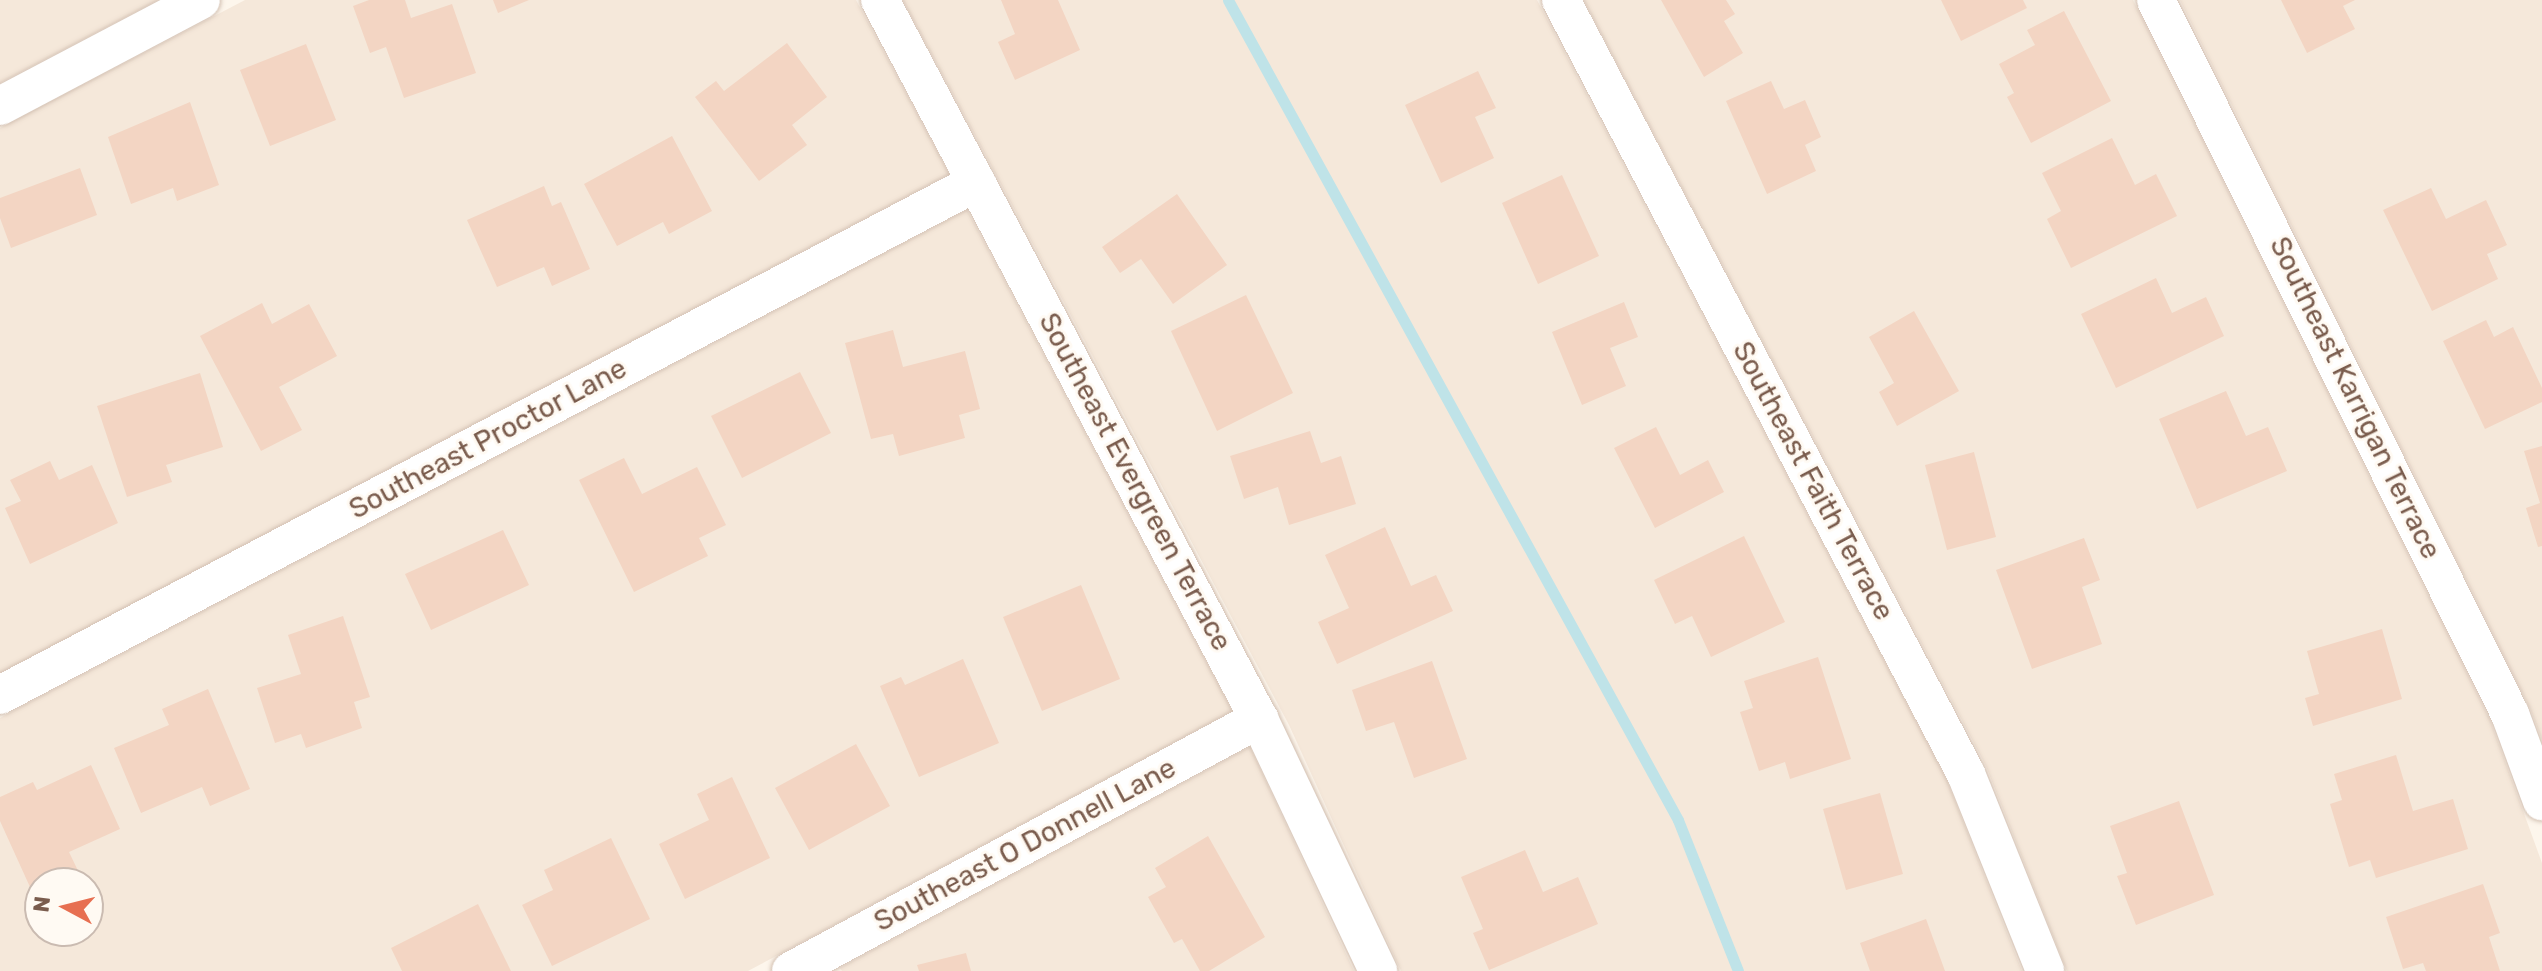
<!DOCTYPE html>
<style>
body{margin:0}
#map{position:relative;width:2542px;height:971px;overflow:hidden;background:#fdf6ec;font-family:Rubik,sans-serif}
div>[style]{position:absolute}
.residential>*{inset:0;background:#f5e8da}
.stream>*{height:11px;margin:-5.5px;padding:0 5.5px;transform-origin:5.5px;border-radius:5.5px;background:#bfe3e8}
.building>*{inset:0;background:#f3d5c3}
.roads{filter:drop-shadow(0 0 2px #d1beb0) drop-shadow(0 0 2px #d1beb0)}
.street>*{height:38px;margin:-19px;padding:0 19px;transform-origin:19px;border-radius:19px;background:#fff}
span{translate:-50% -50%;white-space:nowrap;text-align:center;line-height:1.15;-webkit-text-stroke:6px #fffaf3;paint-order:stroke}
.street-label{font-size:28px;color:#7a5c4d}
.north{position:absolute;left:24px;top:867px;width:80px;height:80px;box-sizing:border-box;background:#fffaf3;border:2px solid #cabbb1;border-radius:50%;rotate:277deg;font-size:22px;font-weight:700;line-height:32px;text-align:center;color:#7a5c4d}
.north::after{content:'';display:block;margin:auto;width:28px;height:36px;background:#e76f51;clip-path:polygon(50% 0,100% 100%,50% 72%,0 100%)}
</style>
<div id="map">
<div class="residential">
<div style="clip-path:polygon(0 0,158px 0,0 83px)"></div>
<div style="clip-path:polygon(245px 0,856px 0,949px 174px,0 673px,0 128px)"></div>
<div style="clip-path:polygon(903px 0,1537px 0,1947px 781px,2022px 971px,1401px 971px,1289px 725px)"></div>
<div style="clip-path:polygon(1584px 0,2133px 0,2490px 720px,2542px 863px,2542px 971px,2067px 971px,1986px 766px)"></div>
<div style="clip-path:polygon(2180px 0,2542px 0,2542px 740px,2530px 708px)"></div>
<div style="clip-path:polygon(evenodd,967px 210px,1232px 711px,748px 971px,0 971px,0 718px,967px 210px,40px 883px,88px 883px,88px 931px,40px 931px,40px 883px)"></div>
<div style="clip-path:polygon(1250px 747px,1354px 971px,842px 971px,840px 968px)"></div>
</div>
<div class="stream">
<div style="left:1228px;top:0;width:935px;rotate:61.24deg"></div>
<div style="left:1678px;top:820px;width:162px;rotate:68.3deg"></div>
</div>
<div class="building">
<div style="clip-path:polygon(369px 0,405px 0,411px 18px,452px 4px,476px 73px,404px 98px,386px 47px,370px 53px,353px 6px)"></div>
<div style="clip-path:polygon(493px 0,529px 0,498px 13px)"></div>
<div style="clip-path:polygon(1001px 0,1058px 0,1080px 50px,1015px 80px,998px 42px,1015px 34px)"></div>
<div style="clip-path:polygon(1661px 0,1726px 0,1735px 14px,1724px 21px,1743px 53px,1704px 77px)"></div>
<div style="clip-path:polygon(1941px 0,2023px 0,2027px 8px,1961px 41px)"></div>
<div style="clip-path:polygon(2281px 0,2355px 0,2343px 6px,2355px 29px,2307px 53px)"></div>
<div style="clip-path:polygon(2064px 11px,2111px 101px,2031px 143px,2007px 97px,2014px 93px,1999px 64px,2035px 45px,2027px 30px)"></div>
<div style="clip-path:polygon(787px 43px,827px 97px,792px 125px,807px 145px,759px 181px,695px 97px,716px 81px,724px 91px)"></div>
<div style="clip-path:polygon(306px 44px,336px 120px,270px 146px,240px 70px)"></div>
<div style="clip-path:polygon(1478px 71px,1496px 108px,1475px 117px,1494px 158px,1441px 183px,1405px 105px)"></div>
<div style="clip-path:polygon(1771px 81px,1784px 109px,1805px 100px,1821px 137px,1805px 145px,1816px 171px,1767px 194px,1726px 101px)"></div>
<div style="clip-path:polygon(190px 102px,219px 185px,177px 201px,173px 188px,131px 204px,108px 137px)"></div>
<div style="clip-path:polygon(672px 136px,712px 211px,669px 234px,663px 222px,617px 246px,584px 184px)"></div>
<div style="clip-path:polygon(2112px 138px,2135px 185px,2156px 174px,2177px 216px,2071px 268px,2047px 219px,2061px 211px,2042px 173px)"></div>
<div style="clip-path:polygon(80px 168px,97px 215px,11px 248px,0 218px,0 198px)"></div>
<div style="clip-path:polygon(1562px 175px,1599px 256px,1538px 284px,1502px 203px)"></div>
<div style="clip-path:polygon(544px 186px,552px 206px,561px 202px,590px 269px,552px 286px,544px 267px,497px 287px,467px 220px)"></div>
<div style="clip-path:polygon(2431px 188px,2446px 219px,2486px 200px,2507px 245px,2487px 254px,2498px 279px,2432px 311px,2383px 210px)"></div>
<div style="clip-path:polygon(1177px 194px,1227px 265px,1173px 304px,1141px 259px,1120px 273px,1102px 247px)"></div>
<div style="clip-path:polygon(2156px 278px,2172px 313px,2206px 297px,2224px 336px,2116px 388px,2081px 314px)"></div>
<div style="clip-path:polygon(1246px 295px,1293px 393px,1217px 431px,1171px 331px)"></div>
<div style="clip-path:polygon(1624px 302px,1638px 337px,1610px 348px,1626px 386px,1582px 405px,1552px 332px)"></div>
<div style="clip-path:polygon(262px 303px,272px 324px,309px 304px,337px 356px,279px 387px,302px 430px,261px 451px,200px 336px)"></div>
<div style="clip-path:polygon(1914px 311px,1959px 391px,1897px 426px,1879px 392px,1894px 383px,1869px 337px)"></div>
<div style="clip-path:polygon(2486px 320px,2494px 337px,2513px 327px,2542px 388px,2542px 402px,2485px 429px,2443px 341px)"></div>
<div style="clip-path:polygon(893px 330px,903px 367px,965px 351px,980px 409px,959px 415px,965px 438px,899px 456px,893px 434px,871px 439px,845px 343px)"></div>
<div style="clip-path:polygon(800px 372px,831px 433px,742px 478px,711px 416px)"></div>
<div style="clip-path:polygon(200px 373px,223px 447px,166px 465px,172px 482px,127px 497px,97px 406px)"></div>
<div style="clip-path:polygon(2226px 391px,2246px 436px,2268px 427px,2287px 471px,2197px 509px,2159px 419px)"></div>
<div style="clip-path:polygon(1656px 427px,1680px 475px,1708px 460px,1724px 492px,1655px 528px,1614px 448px)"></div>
<div style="clip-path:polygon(1310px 431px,1321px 463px,1341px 456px,1356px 504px,1289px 525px,1278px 487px,1244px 499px,1230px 456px)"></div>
<div style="clip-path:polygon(2542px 446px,2542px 546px,2538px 547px,2526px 508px,2540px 503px,2524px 451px)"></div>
<div style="clip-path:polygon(1974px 452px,1996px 537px,1947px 550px,1925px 465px)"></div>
<div style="clip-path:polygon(624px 458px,642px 494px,697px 467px,726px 525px,699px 538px,708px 556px,634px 592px,579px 480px)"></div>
<div style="clip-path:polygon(50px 461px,59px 480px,92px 465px,118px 523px,30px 564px,5px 508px,21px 501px,10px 480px)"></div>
<div style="clip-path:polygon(1385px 527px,1411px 586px,1436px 575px,1453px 611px,1337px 664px,1318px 622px,1349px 608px,1325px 555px)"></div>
<div style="clip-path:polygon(503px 530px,529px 585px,431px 630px,405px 574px)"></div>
<div style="clip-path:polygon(1744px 536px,1785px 622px,1711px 657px,1692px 616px,1675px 624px,1654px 580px)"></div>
<div style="clip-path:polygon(2084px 538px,2100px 580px,2082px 587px,2102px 644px,2032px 669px,1996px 570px)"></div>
<div style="clip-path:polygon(1081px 585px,1120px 679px,1042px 711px,1003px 617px)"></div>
<div style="clip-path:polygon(343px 616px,370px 697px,354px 702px,362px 728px,306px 748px,301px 734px,275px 743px,257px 688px,301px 674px,288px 635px)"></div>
<div style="clip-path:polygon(2382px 629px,2402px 699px,2313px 726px,2305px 698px,2319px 694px,2307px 651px)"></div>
<div style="clip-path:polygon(1818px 657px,1851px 759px,1790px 779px,1785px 762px,1759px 771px,1740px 712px,1753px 708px,1744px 681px)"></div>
<div style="clip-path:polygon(963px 659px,999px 743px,919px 777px,880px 686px,901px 677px,905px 685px)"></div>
<div style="clip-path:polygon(1432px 661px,1467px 759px,1414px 778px,1394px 722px,1366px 731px,1352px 690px)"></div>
<div style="clip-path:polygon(208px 689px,250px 789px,210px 806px,202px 787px,141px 813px,114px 748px,169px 725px,162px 709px)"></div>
<div style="clip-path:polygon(856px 744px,890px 806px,809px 850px,775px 788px)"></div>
<div style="clip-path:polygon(2396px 755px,2413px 811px,2453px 799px,2468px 849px,2376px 878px,2370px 860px,2349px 867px,2330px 804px,2342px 800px,2334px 774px)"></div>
<div style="clip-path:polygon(91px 765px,120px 829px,69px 852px,81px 877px,40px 883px,35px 898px,0 821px,0 797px,33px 782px,37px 790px)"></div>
<div style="clip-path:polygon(732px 777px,770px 858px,685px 899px,659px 844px,709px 820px,697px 794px)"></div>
<div style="clip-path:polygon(1880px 793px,1903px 874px,1846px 890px,1823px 809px)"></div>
<div style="clip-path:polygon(2179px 801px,2214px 895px,2136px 925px,2117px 876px,2127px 873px,2110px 826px)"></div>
<div style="clip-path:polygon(1208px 836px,1265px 937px,1209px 971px,1200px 971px,1182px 939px,1174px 943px,1148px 897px,1166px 887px,1155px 868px)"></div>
<div style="clip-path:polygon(611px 838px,650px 919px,552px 966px,522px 905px,553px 890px,544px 870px)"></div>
<div style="clip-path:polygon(1525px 850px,1543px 892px,1578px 877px,1598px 924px,1489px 970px,1473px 933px,1483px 929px,1461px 877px)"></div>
<div style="clip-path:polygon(2483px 884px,2500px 933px,2489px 937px,2500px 971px,2426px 971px,2423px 963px,2403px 969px,2386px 917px)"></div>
<div style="clip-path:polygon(478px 904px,511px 971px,402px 971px,391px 948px)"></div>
<div style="clip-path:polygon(1926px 919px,1945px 971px,1870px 971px,1860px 943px)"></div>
<div style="clip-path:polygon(966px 953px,971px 971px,919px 971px,917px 965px)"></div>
</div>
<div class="roads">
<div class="street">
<div style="left:880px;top:0;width:813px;rotate:62.21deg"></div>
<div style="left:1259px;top:719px;width:279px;rotate:64.7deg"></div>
<div style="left:1561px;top:0;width:874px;rotate:62.38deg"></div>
<div style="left:1966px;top:774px;width:212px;rotate:68.1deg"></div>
<div style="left:2156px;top:0;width:797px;rotate:63.63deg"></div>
<div style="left:2510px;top:714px;width:93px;rotate:69.8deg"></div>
<div style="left:0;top:106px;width:227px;rotate:-27.8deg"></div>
<div style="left:0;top:695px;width:1103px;rotate:-27.7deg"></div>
<div style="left:791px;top:971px;width:532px;rotate:-28.3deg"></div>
</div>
</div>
<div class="street-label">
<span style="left:2355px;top:398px;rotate:64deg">Southeast Karrigan Terrace</span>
<span style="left:488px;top:439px;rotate:-28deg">Southeast Proctor Lane</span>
<span style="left:1813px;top:481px;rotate:62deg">Southeast Faith Terrace</span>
<span style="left:1135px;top:482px;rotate:62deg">Southeast Evergreen Terrace</span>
<span style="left:1025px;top:845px;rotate:-28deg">Southeast O Donnell Lane</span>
</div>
<div class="north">N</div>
</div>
